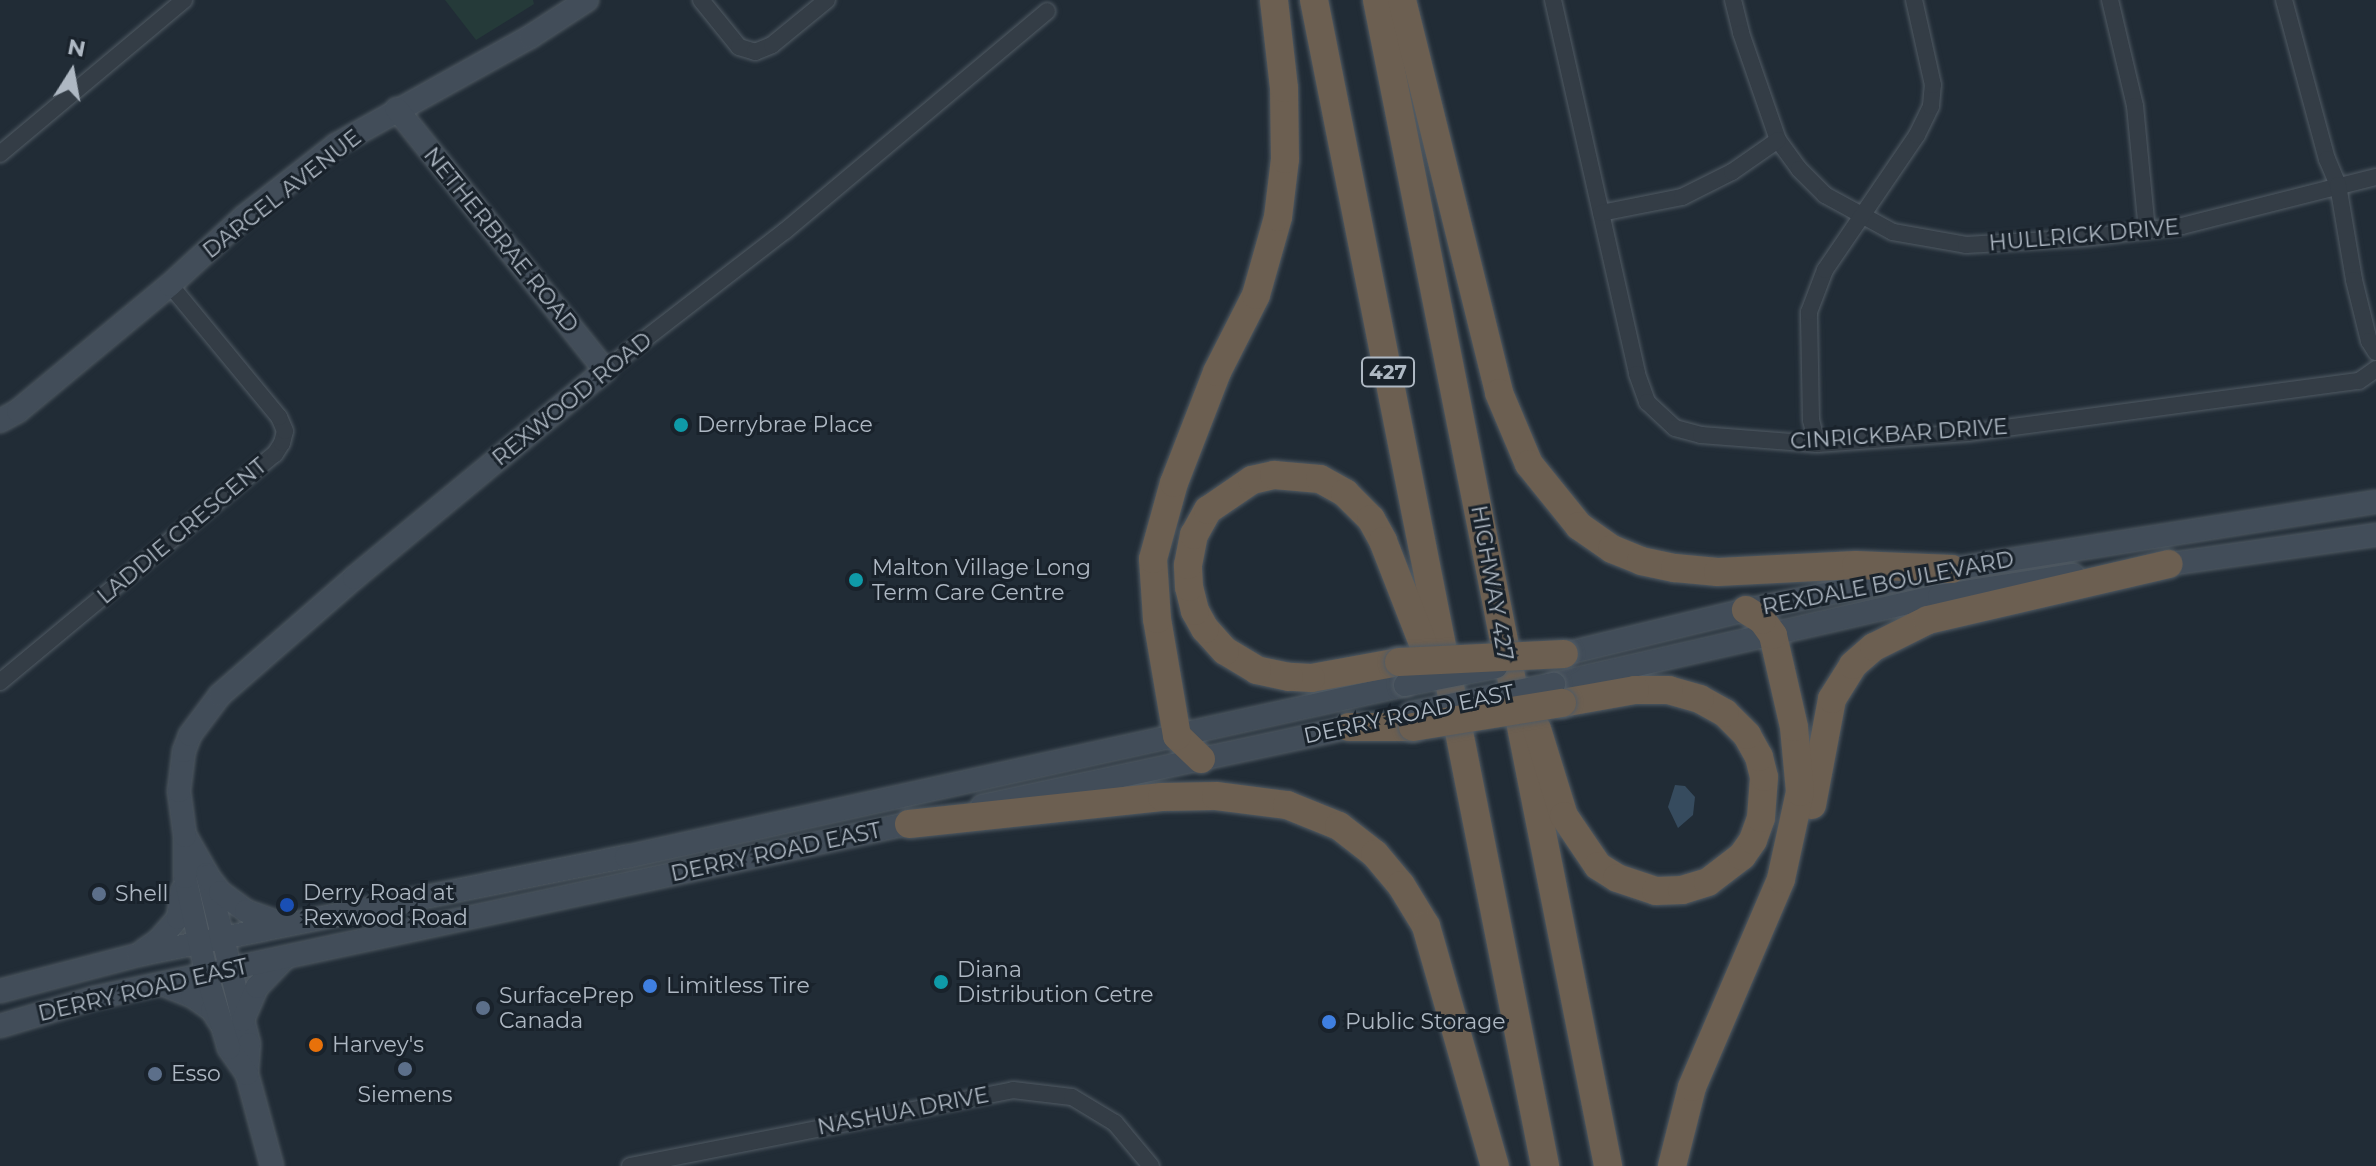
<!DOCTYPE html>
<style>
body{margin:0}
#map{position:relative;width:2376px;height:1166px;overflow:hidden;background:#212c36;font-family:Montserrat,sans-serif}
div>[style]{position:absolute}
.green>*{inset:0;background:#253a39}
.water>*{inset:0;background:#364b5e}
.roads{filter:drop-shadow(0 0 2px #515b64) drop-shadow(0 0 2px #515b64)}
.street>*{height:16px;margin:-8px;padding:0 8px;transform-origin:8px;border-radius:8px;background:#343d46}
.secondary>*{height:22px;margin:-11px;padding:0 11px;transform-origin:11px;border-radius:11px;background:#424d59}
.highway>*{height:28px;margin:-14px;padding:0 14px;transform-origin:14px;border-radius:14px;background:#6c5f51}
.bridges{filter:drop-shadow(0 0 2px #515b64) drop-shadow(0 0 2px #515b64)}
.secondary-bridge>*{height:22px;margin:-11px;padding:0 11px;transform-origin:11px;border-radius:11px;background:#424d59}
.highway-bridge>*{height:28px;margin:-14px;padding:0 14px;transform-origin:14px;border-radius:14px;background:#6c5f51}
.dots>*{width:22px;height:22px;translate:-50% -50%;box-sizing:border-box;border:4px solid #19222b;border-radius:50%}
span{translate:-50% -50%;white-space:nowrap;text-align:center;line-height:1.15;-webkit-text-stroke:6px #19222b;paint-order:stroke}
.shield-label span{padding:2px 6px;background:#19222b;border:2px solid;border-radius:6px;-webkit-text-stroke-width:0}
.shield-label{font-size:20px;color:#aeb8c3;font-weight:700}
.street-label{font-size:22px;color:#aeb8c3}
.poi-label{font-size:22px;color:#aeb8c3}
.left{translate:0 -50%;text-align:left}
.north{position:absolute;left:32px;top:32px;width:80px;height:80px;-webkit-text-stroke:6px #19222b;paint-order:stroke;rotate:11deg;font-size:22px;font-weight:700;line-height:32px;text-align:center;color:#aeb8c3}
.north::after{content:'';display:block;margin:auto;width:28px;height:36px;background:#aeb8c3;clip-path:polygon(50% 0,100% 100%,50% 72%,0 100%)}
</style>
<div id="map">
<div class="green">
<div style="clip-path:polygon(445px 0,533px 0,534px 4px,476px 40px)"></div>
</div>
<div class="water">
<div style="clip-path:polygon(1675px 785px,1685px 786px,1695px 797px,1693px 815px,1678px 828px,1668px 807px)"></div>
</div>
<div class="roads">
<div class="street">
<div style="left:701px;top:0;width:60px;rotate:51deg"></div>
<div style="left:739px;top:47px;width:17px;rotate:17deg"></div>
<div style="left:755px;top:52px;width:18px;rotate:-22deg"></div>
<div style="left:772px;top:45px;width:71px;rotate:-39.3deg"></div>
<div style="left:1553px;top:0;width:383px;rotate:77.3deg"></div>
<div style="left:1637px;top:374px;width:30px;rotate:70deg"></div>
<div style="left:1647px;top:402px;width:38px;rotate:43deg"></div>
<div style="left:1675px;top:428px;width:27px;rotate:15deg"></div>
<div style="left:1701px;top:435px;width:116px;rotate:4.4deg"></div>
<div style="left:1817px;top:444px;width:151px;rotate:-4.2deg"></div>
<div style="left:1968px;top:433px;width:394px;rotate:-7.6deg"></div>
<div style="left:2359px;top:381px;width:21px;rotate:-35deg"></div>
<div style="left:1733px;top:0;width:34px;rotate:76deg"></div>
<div style="left:1741px;top:33px;width:113px;rotate:70.9deg"></div>
<div style="left:1778px;top:140px;width:36px;rotate:54deg"></div>
<div style="left:1799px;top:169px;width:37px;rotate:45deg"></div>
<div style="left:1825px;top:195px;width:77px;rotate:28.6deg"></div>
<div style="left:1893px;top:232px;width:74px;rotate:10.1deg"></div>
<div style="left:1966px;top:245px;width:118px;rotate:-3.4deg"></div>
<div style="left:2084px;top:238px;width:99px;rotate:-7deg"></div>
<div style="left:2182px;top:226px;width:200px;rotate:-14.2deg"></div>
<div style="left:2110px;top:0;width:109px;rotate:76.7deg"></div>
<div style="left:2135px;top:106px;width:125px;rotate:84.5deg"></div>
<div style="left:2284px;top:0;width:165px;rotate:74.9deg"></div>
<div style="left:2327px;top:159px;width:28px;rotate:67deg"></div>
<div style="left:2338px;top:185px;width:96px;rotate:80.4deg"></div>
<div style="left:2354px;top:280px;width:63px;rotate:76.2deg"></div>
<div style="left:2369px;top:341px;width:13px;rotate:58deg"></div>
<div style="left:0;top:154px;width:240px;rotate:-39.9deg"></div>
<div style="left:1601px;top:213px;width:83px;rotate:-11.2deg"></div>
<div style="left:1682px;top:197px;width:56px;rotate:-26.6deg"></div>
<div style="left:1732px;top:172px;width:56px;rotate:-34.8deg"></div>
<div style="left:605px;top:370px;width:227px;rotate:-37.7deg"></div>
<div style="left:785px;top:231px;width:342px;rotate:-40deg"></div>
<div style="left:1817px;top:444px;width:25px;rotate:-104deg"></div>
<div style="left:1811px;top:420px;width:108px;rotate:-91.1deg"></div>
<div style="left:1809px;top:312px;width:45px;rotate:-69.1deg"></div>
<div style="left:1825px;top:270px;width:163px;rotate:-55.7deg"></div>
<div style="left:1917px;top:135px;width:32px;rotate:-64deg"></div>
<div style="left:1931px;top:106px;width:21px;rotate:-85deg"></div>
<div style="left:1933px;top:85px;width:87px;rotate:-102.6deg"></div>
<div style="left:0;top:682px;width:357px;rotate:-39.7deg"></div>
<div style="left:275px;top:454px;width:13px;rotate:-58deg"></div>
<div style="left:282px;top:443px;width:12px;rotate:-76deg"></div>
<div style="left:285px;top:431px;width:15px;rotate:-113deg"></div>
<div style="left:279px;top:417px;width:171px;rotate:-129.5deg"></div>
<div style="left:630px;top:1166px;width:390px;rotate:-11.2deg"></div>
<div style="left:1013px;top:1090px;width:59px;rotate:6.8deg"></div>
<div style="left:1072px;top:1097px;width:50px;rotate:31.2deg"></div>
<div style="left:1115px;top:1123px;width:56px;rotate:50.1deg"></div>
</div>
<div class="secondary">
<div style="left:0;top:421px;width:21px;rotate:-29deg"></div>
<div style="left:18px;top:411px;width:197px;rotate:-39.7deg"></div>
<div style="left:170px;top:285px;width:100px;rotate:-42.6deg"></div>
<div style="left:244px;top:217px;width:117px;rotate:-38deg"></div>
<div style="left:336px;top:145px;width:222px;rotate:-29.1deg"></div>
<div style="left:530px;top:37px;width:68px;rotate:-33deg"></div>
<div style="left:2155px;top:566px;width:223px;rotate:-8deg"></div>
<div style="left:1564px;top:654px;width:187px;rotate:-13.6deg"></div>
<div style="left:1746px;top:610px;width:210px;rotate:-11.3deg"></div>
<div style="left:1952px;top:569px;width:429px;rotate:-9deg"></div>
<div style="left:1554px;top:684px;width:395px;rotate:-12.9deg"></div>
<div style="left:1939px;top:596px;width:136px;rotate:-8.9deg"></div>
<div style="left:982px;top:806px;width:390px;rotate:-12.1deg"></div>
<div style="left:186px;top:837px;width:43px;rotate:60.4deg"></div>
<div style="left:207px;top:874px;width:175px;rotate:76.1deg"></div>
<div style="left:249px;top:1044px;width:30px;rotate:94deg"></div>
<div style="left:208px;top:876px;width:20px;rotate:53deg"></div>
<div style="left:220px;top:892px;width:32px;rotate:36deg"></div>
<div style="left:246px;top:911px;width:41px;rotate:19.7deg"></div>
<div style="left:143px;top:951px;width:18px;rotate:-34deg"></div>
<div style="left:158px;top:941px;width:30px;rotate:-49deg"></div>
<div style="left:178px;top:918px;width:28px;rotate:-82deg"></div>
<div style="left:162px;top:984px;width:32px;rotate:22deg"></div>
<div style="left:192px;top:996px;width:24px;rotate:35deg"></div>
<div style="left:212px;top:1010px;width:13px;rotate:58deg"></div>
<div style="left:0;top:991px;width:143px;rotate:-14.6deg"></div>
<div style="left:138px;top:955px;width:498px;rotate:-11.4deg"></div>
<div style="left:626px;top:857px;width:798px;rotate:-12.45deg"></div>
<div style="left:243px;top:1020px;width:36px;rotate:-67deg"></div>
<div style="left:257px;top:987px;width:39px;rotate:-46deg"></div>
<div style="left:0;top:1026px;width:98px;rotate:-16.6deg"></div>
<div style="left:94px;top:998px;width:850px;rotate:-12.09deg"></div>
<div style="left:272px;top:1166px;width:95px;rotate:-105.2deg"></div>
<div style="left:247px;top:1074px;width:32px;rotate:-125deg"></div>
<div style="left:229px;top:1048px;width:75px;rotate:-107deg"></div>
<div style="left:207px;top:976px;width:101px;rotate:-102.5deg"></div>
<div style="left:185px;top:877px;width:41px;rotate:-90deg"></div>
<div style="left:185px;top:836px;width:45px;rotate:-97.6deg"></div>
<div style="left:179px;top:791px;width:40px;rotate:-82.9deg"></div>
<div style="left:184px;top:751px;width:17px;rotate:-69deg"></div>
<div style="left:190px;top:735px;width:50px;rotate:-53.1deg"></div>
<div style="left:220px;top:695px;width:178px;rotate:-41.1deg"></div>
<div style="left:354px;top:578px;width:326px;rotate:-39.6deg"></div>
<div style="left:605px;top:370px;width:334px;rotate:-128.6deg"></div>
</div>
<div class="highway">
<div style="left:1314px;top:0;width:1189px;rotate:78.79deg"></div>
<div style="left:1377px;top:0;width:1189px;rotate:78.79deg"></div>
<div style="left:1402px;top:0;width:405px;rotate:76.1deg"></div>
<div style="left:1499px;top:393px;width:77px;rotate:67.1deg"></div>
<div style="left:1529px;top:464px;width:80px;rotate:51.1deg"></div>
<div style="left:1579px;top:526px;width:40px;rotate:34.9deg"></div>
<div style="left:1612px;top:549px;width:31px;rotate:22deg"></div>
<div style="left:1641px;top:561px;width:35px;rotate:12deg"></div>
<div style="left:1675px;top:568px;width:43px;rotate:5.3deg"></div>
<div style="left:1718px;top:572px;width:138px;rotate:-2.9deg"></div>
<div style="left:1856px;top:565px;width:96px;rotate:2.4deg"></div>
<div style="left:1399px;top:662px;width:89px;rotate:169.7deg"></div>
<div style="left:1311px;top:678px;width:22px;rotate:-177deg"></div>
<div style="left:1289px;top:677px;width:33px;rotate:-168deg"></div>
<div style="left:1257px;top:670px;width:37px;rotate:-149deg"></div>
<div style="left:1225px;top:651px;width:30px;rotate:-132deg"></div>
<div style="left:1205px;top:629px;width:21px;rotate:-119deg"></div>
<div style="left:1195px;top:611px;width:25px;rotate:-104deg"></div>
<div style="left:1189px;top:587px;width:22px;rotate:-93deg"></div>
<div style="left:1188px;top:565px;width:31px;rotate:-79deg"></div>
<div style="left:1194px;top:535px;width:29px;rotate:-61deg"></div>
<div style="left:1208px;top:510px;width:53px;rotate:-34.3deg"></div>
<div style="left:1252px;top:480px;width:23px;rotate:-13deg"></div>
<div style="left:1274px;top:475px;width:46px;rotate:5deg"></div>
<div style="left:1320px;top:479px;width:29px;rotate:29deg"></div>
<div style="left:1345px;top:493px;width:37px;rotate:45deg"></div>
<div style="left:1371px;top:519px;width:25px;rotate:61deg"></div>
<div style="left:1383px;top:541px;width:141px;rotate:68.7deg"></div>
<div style="left:1349px;top:727px;width:64px"></div>
<div style="left:1537px;top:729px;width:91px;rotate:72.8deg"></div>
<div style="left:1564px;top:816px;width:60px;rotate:55.8deg"></div>
<div style="left:1598px;top:866px;width:22px;rotate:32deg"></div>
<div style="left:1617px;top:878px;width:41px;rotate:18.4deg"></div>
<div style="left:1656px;top:891px;width:26px;rotate:-2deg"></div>
<div style="left:1682px;top:890px;width:27px;rotate:-17deg"></div>
<div style="left:1708px;top:882px;width:43px;rotate:-37.4deg"></div>
<div style="left:1742px;top:856px;width:19px;rotate:-55deg"></div>
<div style="left:1753px;top:840px;width:23px;rotate:-70deg"></div>
<div style="left:1761px;top:818px;width:41px;rotate:-85.8deg"></div>
<div style="left:1764px;top:777px;width:21px;rotate:-104deg"></div>
<div style="left:1759px;top:757px;width:25px;rotate:-119deg"></div>
<div style="left:1747px;top:735px;width:31px;rotate:-135deg"></div>
<div style="left:1725px;top:713px;width:29px;rotate:-151deg"></div>
<div style="left:1700px;top:699px;width:32px;rotate:-164deg"></div>
<div style="left:1669px;top:690px;width:34px;rotate:180deg"></div>
<div style="left:1635px;top:690px;width:74px;rotate:169.9deg"></div>
<div style="left:1201px;top:759px;width:33px;rotate:-136deg"></div>
<div style="left:1177px;top:736px;width:119px;rotate:-99.7deg"></div>
<div style="left:1157px;top:619px;width:60px;rotate:-93.8deg"></div>
<div style="left:1153px;top:559px;width:79px;rotate:-74.6deg"></div>
<div style="left:1174px;top:483px;width:119px;rotate:-68.8deg"></div>
<div style="left:1217px;top:372px;width:86px;rotate:-63.1deg"></div>
<div style="left:1256px;top:295px;width:81px;rotate:-74.2deg"></div>
<div style="left:1278px;top:217px;width:58px;rotate:-83.1deg"></div>
<div style="left:1285px;top:159px;width:71px;rotate:-90.8deg"></div>
<div style="left:1284px;top:88px;width:89px;rotate:-96.5deg"></div>
<div style="left:1812px;top:805px;width:108px;rotate:-79.3deg"></div>
<div style="left:1832px;top:699px;width:40px;rotate:-58deg"></div>
<div style="left:1853px;top:665px;width:28px;rotate:-41deg"></div>
<div style="left:1874px;top:647px;width:60px;rotate:-26.6deg"></div>
<div style="left:1928px;top:620px;width:247px;rotate:-13.1deg"></div>
<div style="left:909px;top:824px;width:254px;rotate:-6.1deg"></div>
<div style="left:1162px;top:797px;width:54px;rotate:-1.1deg"></div>
<div style="left:1216px;top:796px;width:72px;rotate:7.2deg"></div>
<div style="left:1287px;top:805px;width:56px;rotate:22deg"></div>
<div style="left:1339px;top:826px;width:46px;rotate:37.9deg"></div>
<div style="left:1375px;top:854px;width:40px;rotate:50deg"></div>
<div style="left:1401px;top:885px;width:48px;rotate:58.6deg"></div>
<div style="left:1426px;top:926px;width:250px;rotate:74deg"></div>
<div style="left:1672px;top:1166px;width:81px;rotate:-75.8deg"></div>
<div style="left:1692px;top:1087px;width:226px;rotate:-66.8deg"></div>
<div style="left:1781px;top:879px;width:89px;rotate:-77.7deg"></div>
<div style="left:1800px;top:792px;width:65px;rotate:-95.3deg"></div>
<div style="left:1794px;top:727px;width:94px;rotate:-102.9deg"></div>
<div style="left:1773px;top:635px;width:19px;rotate:-126deg"></div>
<div style="left:1762px;top:620px;width:19px;rotate:-148deg"></div>
</div>
</div>
<div class="bridges">
<div class="secondary-bridge">
<div style="left:1405px;top:685px;width:93px;rotate:-11.2deg"></div>
<div style="left:1411px;top:713px;width:146px;rotate:-11.5deg"></div>
</div>
<div class="highway-bridge">
<div style="left:1399px;top:662px;width:165px;rotate:-2.8deg"></div>
<div style="left:1413px;top:727px;width:151px;rotate:-9.2deg"></div>
</div>
</div>
<div class="dots">
<div style="left:681px;top:425px;background:#0f9aa8"></div>
<div style="left:856px;top:580px;background:#0f9aa8"></div>
<div style="left:99px;top:894px;background:#5c6f8a"></div>
<div style="left:287px;top:905px;background:#1a4fb4"></div>
<div style="left:941px;top:982px;background:#0f9aa8"></div>
<div style="left:650px;top:986px;background:#3f7fe0"></div>
<div style="left:483px;top:1008px;background:#5c6f8a"></div>
<div style="left:1329px;top:1022px;background:#3f7fe0"></div>
<div style="left:316px;top:1045px;background:#e8710a"></div>
<div style="left:405px;top:1069px;background:#5c6f8a"></div>
<div style="left:155px;top:1074px;background:#5c6f8a"></div>
</div>
<div class="shield-label">
<span style="left:1388px;top:372px">427</span>
</div>
<div class="street-label">
<span style="left:282px;top:194px;rotate:-38deg">DARCEL AVENUE</span>
<span style="left:2084px;top:235px;rotate:-5deg">HULLRICK DRIVE</span>
<span style="left:501px;top:240px;rotate:51deg">NETHERBRAE ROAD</span>
<span style="left:572px;top:399px;rotate:-39deg">REXWOOD ROAD</span>
<span style="left:1899px;top:434px;rotate:-4deg">CINRICKBAR DRIVE</span>
<span style="left:182px;top:531px;rotate:-40deg">LADDIE CRESCENT</span>
<span style="left:1492px;top:583px;rotate:80deg">HIGHWAY 427</span>
<span style="left:1888px;top:583px;rotate:-11deg">REXDALE BOULEVARD</span>
<span style="left:1409px;top:714px;rotate:-12deg">DERRY ROAD EAST</span>
<span style="left:776px;top:852px;rotate:-12deg">DERRY ROAD EAST</span>
<span style="left:143px;top:990px;rotate:-13deg">DERRY ROAD EAST</span>
<span style="left:903px;top:1111px;rotate:-11deg">NASHUA DRIVE</span>
</div>
<div class="poi-label">
<span class="left" style="left:697px;top:425px">Derrybrae Place</span>
<span class="left" style="left:872px;top:580px">Malton Village Long<br>Term Care Centre</span>
<span class="left" style="left:303px;top:905px">Derry Road at<br>Rexwood Road</span>
<span class="left" style="left:115px;top:894px">Shell</span>
<span class="left" style="left:957px;top:982px">Diana<br>Distribution Cetre</span>
<span class="left" style="left:666px;top:986px">Limitless Tire</span>
<span class="left" style="left:499px;top:1008px">SurfacePrep<br>Canada</span>
<span class="left" style="left:1345px;top:1022px">Public Storage</span>
<span class="left" style="left:332px;top:1045px">Harvey's</span>
<span class="left" style="left:171px;top:1074px">Esso</span>
<span style="left:405px;top:1095px">Siemens</span>
</div>
<div class="north">N</div>
</div>
